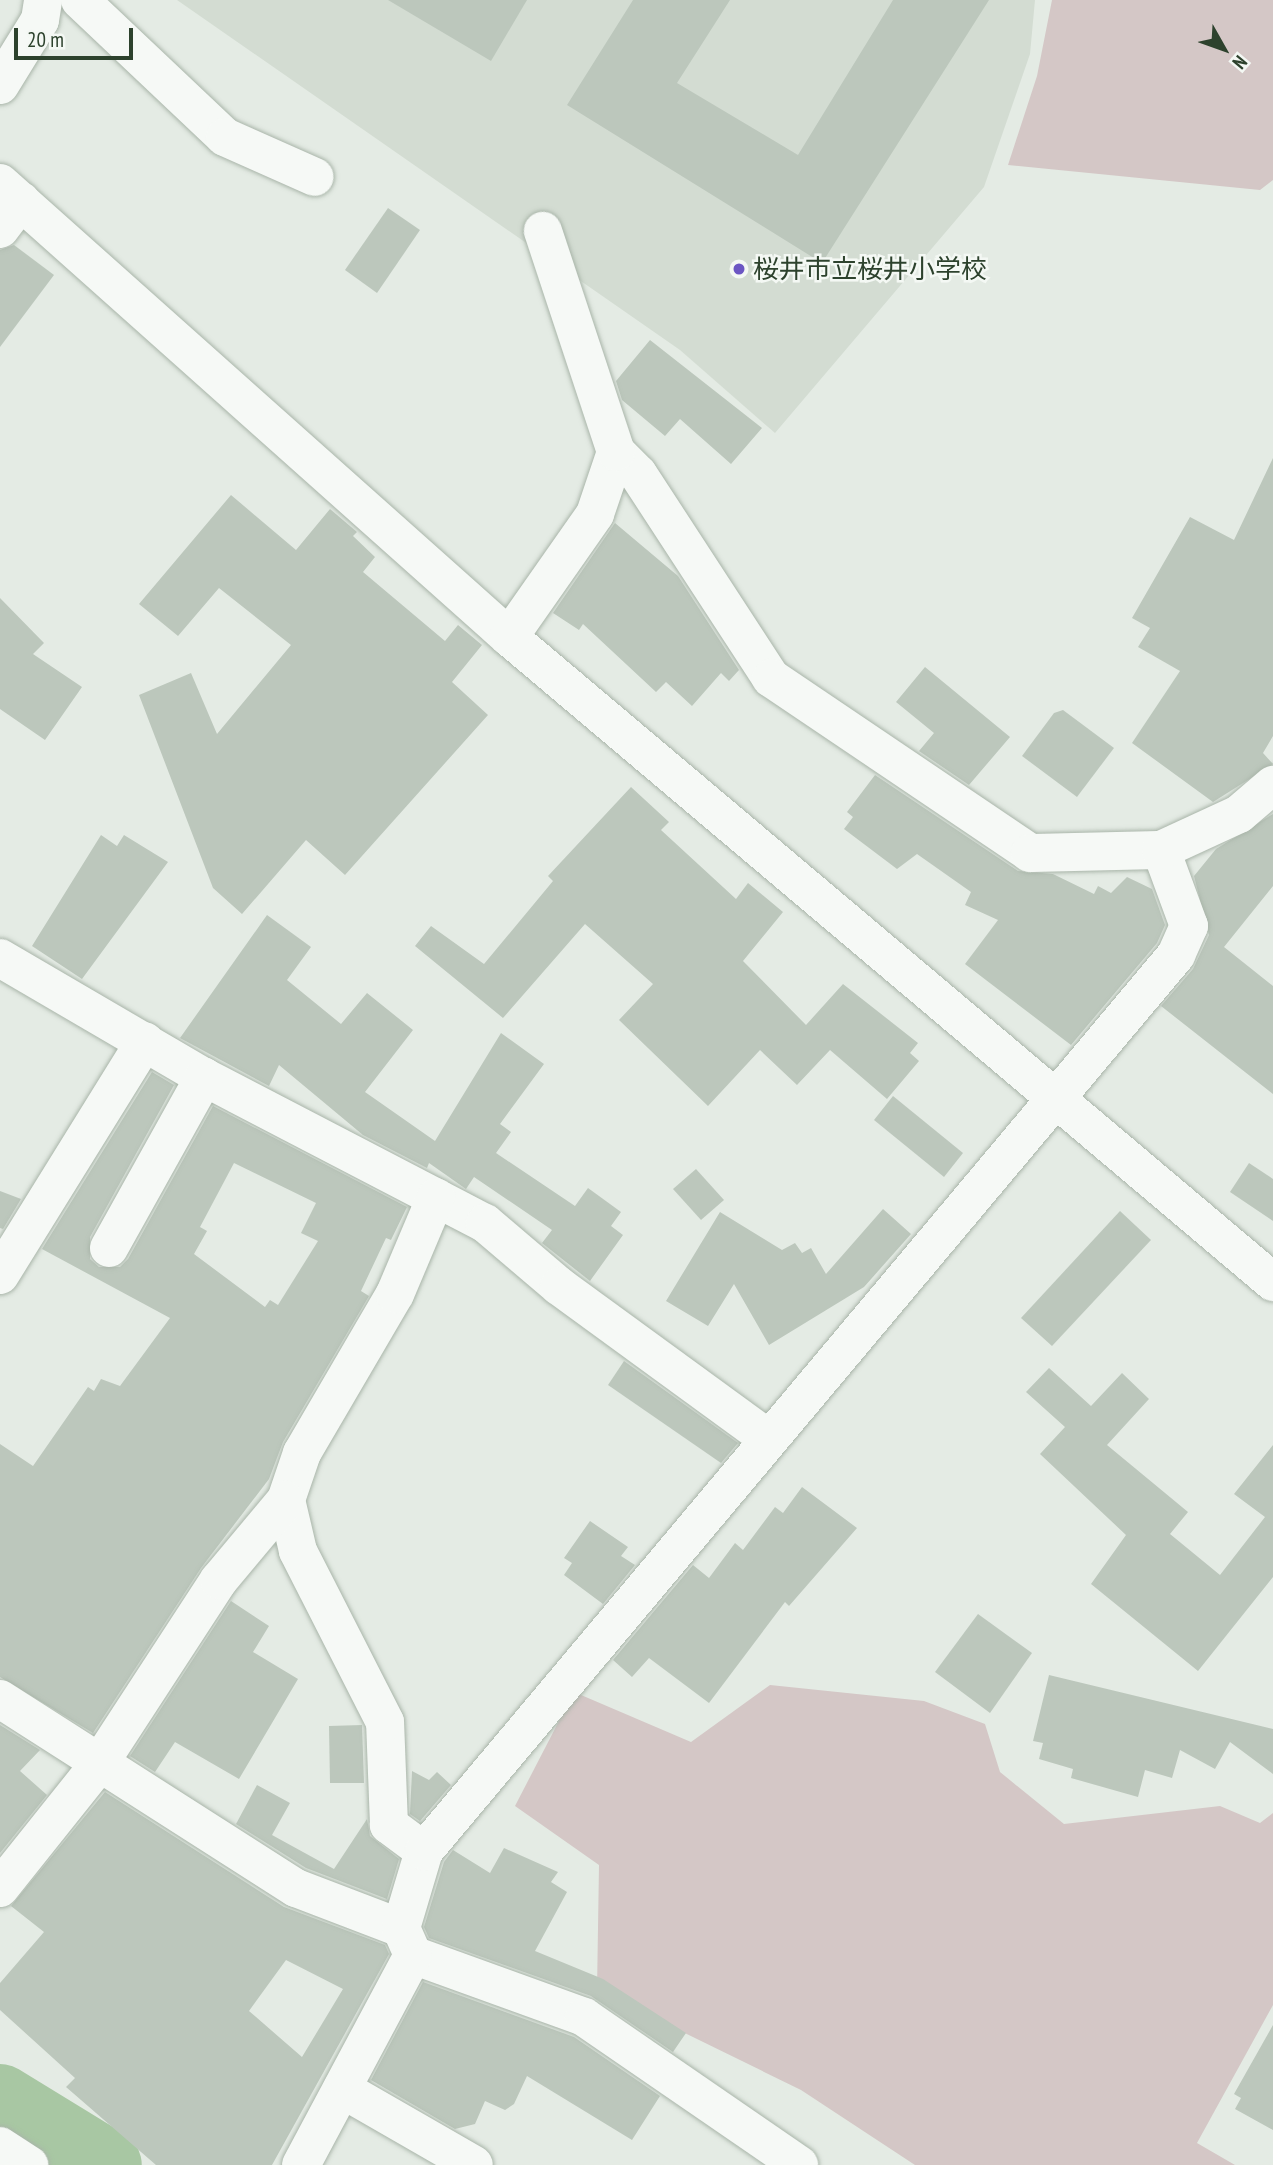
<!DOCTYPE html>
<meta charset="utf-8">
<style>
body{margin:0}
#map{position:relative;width:1273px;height:2165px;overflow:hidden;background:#e4ebe4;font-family:"PT Sans Narrow","Noto Sans JP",sans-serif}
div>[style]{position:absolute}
.built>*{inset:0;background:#d3dcd2}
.green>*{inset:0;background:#d4c7c6}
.river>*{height:72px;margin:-36px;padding:0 36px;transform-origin:36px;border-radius:36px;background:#a8c7a3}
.building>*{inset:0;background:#bcc7bc}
.roads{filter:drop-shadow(0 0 2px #a9b5a9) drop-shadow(0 0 2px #a9b5a9)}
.minor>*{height:38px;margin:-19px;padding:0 19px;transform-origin:19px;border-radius:19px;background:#f6f9f6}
.dots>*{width:19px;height:19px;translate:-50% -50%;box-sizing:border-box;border:4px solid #f4f8f4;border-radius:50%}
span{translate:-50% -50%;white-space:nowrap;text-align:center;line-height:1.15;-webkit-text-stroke:5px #f4f8f4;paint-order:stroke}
.poi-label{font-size:26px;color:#2d422d}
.left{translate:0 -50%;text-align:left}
.north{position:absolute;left:1189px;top:14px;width:70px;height:70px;-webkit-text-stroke:5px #f4f8f4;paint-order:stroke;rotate:130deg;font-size:19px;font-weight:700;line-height:28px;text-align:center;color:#2d422d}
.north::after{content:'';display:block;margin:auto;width:24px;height:32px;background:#2d422d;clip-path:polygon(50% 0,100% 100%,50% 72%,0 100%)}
.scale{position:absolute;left:14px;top:28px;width:119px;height:32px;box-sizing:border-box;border:4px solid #2d422d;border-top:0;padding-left:9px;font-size:21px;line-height:24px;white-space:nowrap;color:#2d422d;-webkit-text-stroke:5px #f4f8f4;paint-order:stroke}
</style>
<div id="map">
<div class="built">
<div style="clip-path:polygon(177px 0,1035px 0,1030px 54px,984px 187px,775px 433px,680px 350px)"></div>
</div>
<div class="green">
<div style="clip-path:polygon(1052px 0,1273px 0,1273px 180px,1260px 190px,1008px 165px,1037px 76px)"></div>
<div style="clip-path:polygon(770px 1685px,924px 1701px,985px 1724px,1000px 1772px,1064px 1824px,1220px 1806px,1260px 1823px,1273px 1813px,1273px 2005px,1197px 2143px,1235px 2165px,915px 2165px,801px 2090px,597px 1990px,599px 1865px,515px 1806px,574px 1692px,691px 1742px)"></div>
</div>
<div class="river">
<div style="left:0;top:2100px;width:124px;rotate:31.5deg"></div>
</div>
<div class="building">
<div style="clip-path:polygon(388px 0,527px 0,491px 61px)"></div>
<div style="clip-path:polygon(633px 0,730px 0,677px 83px,798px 155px,893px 0,989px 0,822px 263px,567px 105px)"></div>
<div style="clip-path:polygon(388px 208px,420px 230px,377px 293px,345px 270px)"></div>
<div style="clip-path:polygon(14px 245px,54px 275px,0 347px,0 250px)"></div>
<div style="clip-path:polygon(650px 340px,762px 428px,731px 464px,680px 419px,665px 436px,622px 400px,616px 381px)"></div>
<div style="clip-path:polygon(1273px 458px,1273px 736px,1263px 753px,1273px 764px,1213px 802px,1132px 743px,1180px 671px,1138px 647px,1150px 628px,1132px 618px,1190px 517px,1234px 540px)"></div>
<div style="clip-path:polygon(231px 495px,296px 550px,330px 509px,357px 532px,353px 536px,375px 557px,363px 572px,445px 641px,458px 625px,482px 645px,452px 682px,488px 715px,345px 875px,306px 840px,242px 914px,213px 888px,139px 695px,191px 673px,217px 734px,291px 645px,219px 588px,178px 636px,139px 604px)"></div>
<div style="clip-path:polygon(615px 523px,678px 576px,739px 670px,729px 681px,721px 673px,692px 706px,666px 682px,656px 692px,583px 624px,579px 630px,553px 613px)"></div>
<div style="clip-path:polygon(0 598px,44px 643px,33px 654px,82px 687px,45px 740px,0 709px)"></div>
<div style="clip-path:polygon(925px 667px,1010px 737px,969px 785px,919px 751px,934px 733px,896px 702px)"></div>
<div style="clip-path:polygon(1063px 710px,1114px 748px,1077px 797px,1022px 756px,1054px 713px)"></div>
<div style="clip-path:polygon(875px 775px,1018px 871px,1053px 874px,1094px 894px,1098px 886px,1111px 893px,1127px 877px,1152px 889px,1165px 925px,1157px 943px,1071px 1045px,965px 964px,998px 920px,965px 905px,971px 892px,917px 854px,897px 869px,844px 829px,853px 817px,847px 812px)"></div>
<div style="clip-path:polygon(631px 787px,669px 822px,661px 830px,736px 899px,748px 883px,783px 912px,743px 961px,806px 1025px,843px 984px,918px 1043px,910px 1053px,919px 1061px,887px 1099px,830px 1050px,797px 1085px,760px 1050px,708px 1106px,619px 1020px,653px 984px,585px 924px,503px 1018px,415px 946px,431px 926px,484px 964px,553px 881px,548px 876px)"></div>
<div style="clip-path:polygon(1273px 814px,1273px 886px,1224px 947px,1273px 986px,1273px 1094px,1161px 1006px,1193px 969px,1209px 935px,1194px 876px,1216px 849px)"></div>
<div style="clip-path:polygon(101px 835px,117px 846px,124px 835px,168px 862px,82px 979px,32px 946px)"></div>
<div style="clip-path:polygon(267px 915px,311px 947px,287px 980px,341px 1024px,367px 993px,413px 1030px,365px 1092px,435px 1141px,501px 1033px,544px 1064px,500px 1124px,511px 1132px,496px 1153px,575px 1206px,588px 1188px,621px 1212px,611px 1226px,623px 1235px,590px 1281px,542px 1243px,552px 1230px,474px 1177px,466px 1189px,429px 1163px,427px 1168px,363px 1135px,279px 1065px,269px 1086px,180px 1038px)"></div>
<div style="clip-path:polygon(evenodd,152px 1072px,174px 1085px,90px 1237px,90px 1259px,99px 1267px,120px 1267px,128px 1259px,213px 1106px,407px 1207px,391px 1240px,386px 1238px,361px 1291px,369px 1296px,283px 1442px,269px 1479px,201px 1568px,93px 1733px,0 1677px,0 1444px,33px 1466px,88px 1387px,94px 1391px,101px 1379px,120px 1386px,170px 1318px,42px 1249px,152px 1072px,234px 1163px,316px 1203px,301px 1233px,318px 1241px,278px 1305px,270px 1300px,265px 1307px,194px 1254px,207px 1231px,200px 1227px,234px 1163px)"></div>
<div style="clip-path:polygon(893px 1096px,963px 1153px,944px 1177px,874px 1120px)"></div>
<div style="clip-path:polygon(1249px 1163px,1273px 1179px,1273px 1221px,1230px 1192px)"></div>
<div style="clip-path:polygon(696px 1169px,724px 1200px,701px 1220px,673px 1189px)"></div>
<div style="clip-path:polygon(0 1191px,21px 1199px,3px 1229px,0 1228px)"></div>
<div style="clip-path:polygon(883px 1209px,911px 1234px,864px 1287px,769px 1345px,734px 1284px,708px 1326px,666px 1301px,720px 1212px,782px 1250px,795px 1243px,802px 1253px,811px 1248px,826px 1274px)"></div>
<div style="clip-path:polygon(1120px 1211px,1151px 1240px,1052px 1346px,1021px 1318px)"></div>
<div style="clip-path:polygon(624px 1361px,738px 1443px,721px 1463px,608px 1385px)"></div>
<div style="clip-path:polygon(1049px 1368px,1091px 1406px,1122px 1373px,1149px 1399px,1107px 1445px,1188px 1512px,1170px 1534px,1220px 1575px,1265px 1517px,1234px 1494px,1273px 1445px,1273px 1577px,1198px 1671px,1091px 1584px,1126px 1535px,1040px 1454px,1065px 1427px,1026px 1392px)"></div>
<div style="clip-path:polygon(802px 1487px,857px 1528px,789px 1606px,785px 1602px,709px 1703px,649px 1658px,632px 1677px,613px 1660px,693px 1565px,709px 1578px,735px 1543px,743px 1550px,775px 1507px,783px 1513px)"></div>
<div style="clip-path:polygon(590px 1521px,628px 1547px,621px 1556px,635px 1565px,603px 1604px,564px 1575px,572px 1563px,564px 1558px)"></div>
<div style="clip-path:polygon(231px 1601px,269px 1626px,253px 1652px,298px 1679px,239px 1779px,175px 1742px,155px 1772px,130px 1756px)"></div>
<div style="clip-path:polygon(978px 1614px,1032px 1653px,990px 1713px,935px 1672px)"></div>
<div style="clip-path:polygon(1049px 1675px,1273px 1729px,1273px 1774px,1230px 1742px,1215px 1769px,1180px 1750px,1172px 1778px,1145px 1770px,1138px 1797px,1071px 1778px,1073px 1769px,1039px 1759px,1043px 1743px,1033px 1741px)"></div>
<div style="clip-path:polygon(0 1725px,40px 1750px,20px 1771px,47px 1795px,0 1853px)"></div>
<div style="clip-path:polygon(362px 1725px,364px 1783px,330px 1783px,329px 1726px)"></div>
<div style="clip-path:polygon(412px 1771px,429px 1780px,437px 1772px,451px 1785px,420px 1821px,410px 1814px)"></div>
<div style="clip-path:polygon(257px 1785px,290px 1803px,272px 1835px,334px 1869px,367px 1819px,370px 1836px,399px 1859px,387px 1899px,306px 1868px,236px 1824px)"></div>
<div style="clip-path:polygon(evenodd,105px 1792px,284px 1907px,385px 1945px,389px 1954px,272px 2165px,156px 2165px,66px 2087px,75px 2078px,0 2010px,0 1983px,44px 1932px,11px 1906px,105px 1792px,286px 1960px,343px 1989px,302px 2057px,249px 2011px,286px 1960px)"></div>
<div style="clip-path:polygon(504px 1848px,558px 1872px,551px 1882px,567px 1892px,535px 1951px,603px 1979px,686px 2033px,673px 2052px,591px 1996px,429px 1938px,424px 1927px,444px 1862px,453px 1850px,490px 1873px)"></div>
<div style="clip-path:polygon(423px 1982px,574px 2037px,660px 2096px,632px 2140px,527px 2076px,514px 2104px,505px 2110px,485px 2101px,475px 2124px,455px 2129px,371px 2080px)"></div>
<div style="clip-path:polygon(1273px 2025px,1273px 2130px,1235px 2109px,1241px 2098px,1234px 2094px)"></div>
</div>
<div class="roads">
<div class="minor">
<div style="left:80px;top:0;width:199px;rotate:43.4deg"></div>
<div style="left:225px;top:137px;width:98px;rotate:24deg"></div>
<div style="left:0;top:85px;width:76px;rotate:-58.4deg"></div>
<div style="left:40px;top:20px;width:20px;rotate:-81deg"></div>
<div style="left:0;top:183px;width:682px;rotate:41.73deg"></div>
<div style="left:509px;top:637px;width:1000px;rotate:40.17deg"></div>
<div style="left:0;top:229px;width:35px;rotate:-53deg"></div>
<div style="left:616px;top:452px;width:31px;rotate:45deg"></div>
<div style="left:638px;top:474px;width:244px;rotate:56.9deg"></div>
<div style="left:771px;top:678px;width:313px;rotate:34deg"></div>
<div style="left:1030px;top:853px;width:131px;rotate:-1.3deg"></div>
<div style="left:509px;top:637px;width:150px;rotate:-55deg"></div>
<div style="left:595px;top:514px;width:65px;rotate:-71.3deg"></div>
<div style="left:616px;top:452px;width:233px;rotate:-108.3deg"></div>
<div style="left:0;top:958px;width:236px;rotate:30.3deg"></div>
<div style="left:204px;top:1077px;width:317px;rotate:27.5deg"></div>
<div style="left:485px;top:1223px;width:97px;rotate:40.4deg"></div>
<div style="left:559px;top:1286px;width:256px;rotate:36.1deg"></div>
<div style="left:109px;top:1248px;width:196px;rotate:-60.9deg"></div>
<div style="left:0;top:1275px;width:275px;rotate:-58.2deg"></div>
<div style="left:0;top:1699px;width:351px;rotate:32.6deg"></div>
<div style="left:296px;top:1888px;width:112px;rotate:20.9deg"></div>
<div style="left:424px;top:1851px;width:44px;rotate:-143.4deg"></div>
<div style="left:389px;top:1825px;width:103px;rotate:-92.2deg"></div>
<div style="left:385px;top:1722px;width:192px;rotate:-117deg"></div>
<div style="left:298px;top:1551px;width:52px;rotate:-103.2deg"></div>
<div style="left:286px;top:1500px;width:50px;rotate:-71.2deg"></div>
<div style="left:302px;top:1453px;width:184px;rotate:-59.7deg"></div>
<div style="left:395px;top:1294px;width:105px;rotate:-67.1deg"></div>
<div style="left:0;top:1888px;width:159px;rotate:-51.4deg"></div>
<div style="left:99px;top:1764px;width:220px;rotate:-56.9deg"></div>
<div style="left:219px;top:1580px;width:104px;rotate:-50.1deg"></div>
<div style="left:413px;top:1955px;width:182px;rotate:19.9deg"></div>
<div style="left:584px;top:2017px;width:261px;rotate:34.5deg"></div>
<div style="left:342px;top:2089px;width:152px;rotate:29.9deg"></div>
<div style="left:0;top:2146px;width:35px;rotate:33deg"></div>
<div style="left:301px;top:2165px;width:238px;rotate:-61.9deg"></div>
<div style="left:413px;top:1955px;width:30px;rotate:-114deg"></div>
<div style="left:401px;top:1928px;width:80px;rotate:-73.4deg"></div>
<div style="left:424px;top:1851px;width:1170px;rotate:-49.99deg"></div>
<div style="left:1176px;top:955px;width:32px;rotate:-66deg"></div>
<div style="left:1189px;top:926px;width:81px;rotate:-110.2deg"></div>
<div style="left:1161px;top:850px;width:86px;rotate:-24.8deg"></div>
<div style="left:1239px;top:814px;width:45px;rotate:-40.5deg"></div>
</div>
</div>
<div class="dots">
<div style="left:739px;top:269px;background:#6c56c3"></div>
</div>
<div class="poi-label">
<span class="left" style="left:753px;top:269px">桜井市立桜井小学校</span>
</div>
<div class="north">N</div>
<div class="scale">20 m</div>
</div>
